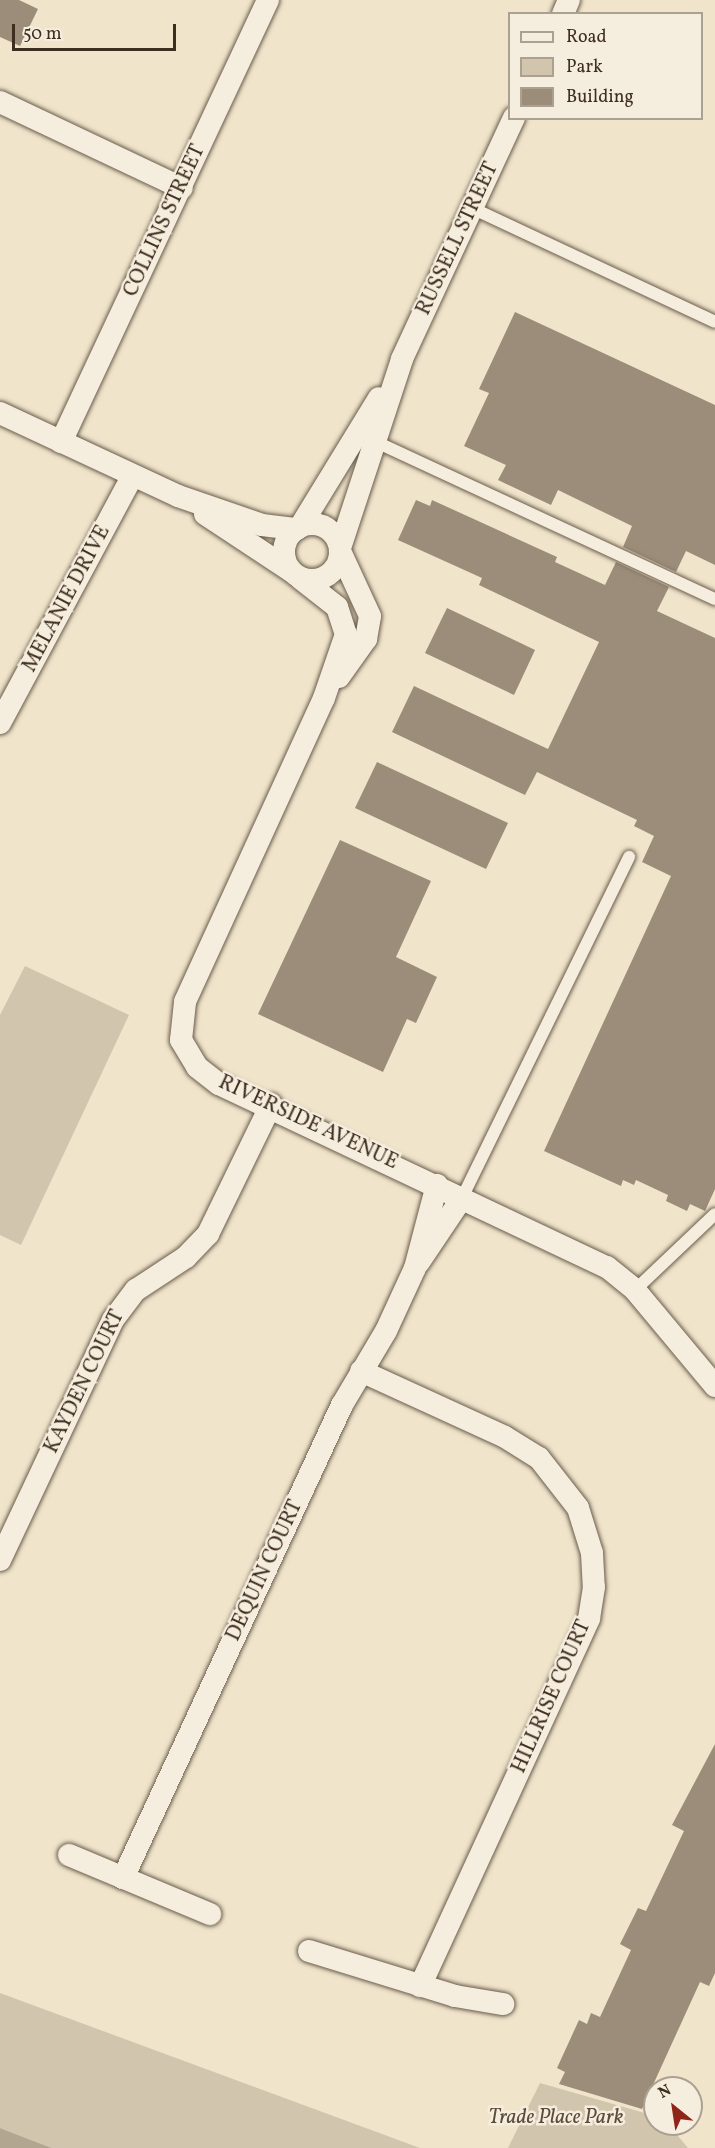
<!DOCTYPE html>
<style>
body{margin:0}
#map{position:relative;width:715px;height:2148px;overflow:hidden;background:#f0e4cb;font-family:Vollkorn,serif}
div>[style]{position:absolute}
.green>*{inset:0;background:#d2c5ae}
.water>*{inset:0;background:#b3a691}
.building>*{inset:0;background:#9b8d79}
.roads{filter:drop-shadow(0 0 2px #6a5c4b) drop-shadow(0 0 2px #6a5c4b)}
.service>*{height:12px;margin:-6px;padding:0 6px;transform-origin:6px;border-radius:6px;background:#f5eddd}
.minor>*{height:22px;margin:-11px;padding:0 11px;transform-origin:11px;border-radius:11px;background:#f5eddd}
.minor>.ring{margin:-11px;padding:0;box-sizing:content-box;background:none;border:22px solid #f5eddd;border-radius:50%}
span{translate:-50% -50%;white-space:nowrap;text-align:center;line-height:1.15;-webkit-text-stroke:5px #f5eddd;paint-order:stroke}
.street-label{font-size:21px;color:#3e2e20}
.park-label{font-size:21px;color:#5c4c3c;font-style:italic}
.legend{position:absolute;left:508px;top:12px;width:195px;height:108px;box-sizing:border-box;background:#f5eddd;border:2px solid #aca191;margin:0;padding:8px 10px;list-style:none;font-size:18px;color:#3e2e20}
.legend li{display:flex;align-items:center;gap:12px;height:30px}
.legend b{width:30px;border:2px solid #aca191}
.north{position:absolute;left:643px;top:2076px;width:60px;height:60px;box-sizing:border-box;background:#f5eddd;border:2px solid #aca191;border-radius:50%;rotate:330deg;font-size:16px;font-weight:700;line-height:24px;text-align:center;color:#3e2e20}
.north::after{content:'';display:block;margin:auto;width:21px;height:27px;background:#8f2418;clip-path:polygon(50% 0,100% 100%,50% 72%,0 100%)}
.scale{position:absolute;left:12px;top:24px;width:164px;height:27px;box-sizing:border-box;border:3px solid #3e2e20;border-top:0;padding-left:8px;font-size:18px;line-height:21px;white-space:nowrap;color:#3e2e20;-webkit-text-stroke:4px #f5eddd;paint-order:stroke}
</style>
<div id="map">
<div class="green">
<div style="clip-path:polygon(25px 966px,129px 1015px,21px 1245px,0 1235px,0 1015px)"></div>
<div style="clip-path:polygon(0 1993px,420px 2148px,52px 2148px,0 2128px)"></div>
<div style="clip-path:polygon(540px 2083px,655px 2116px,655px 2124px,668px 2124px,688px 2148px,508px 2148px)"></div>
</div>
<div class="water">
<div style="clip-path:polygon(0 2128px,31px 2140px,52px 2148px,0 2148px)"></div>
</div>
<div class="building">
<div style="clip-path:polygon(0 0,19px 0,38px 9px,20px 46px,0 37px)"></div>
<div style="clip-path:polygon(515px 312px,715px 405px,715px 565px,686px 551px,676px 572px,623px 547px,632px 526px,558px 490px,551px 505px,498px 480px,506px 465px,464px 446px,489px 393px,479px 389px)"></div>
<div style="clip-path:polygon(416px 500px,430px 506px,432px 500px,557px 557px,555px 562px,605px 585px,616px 562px,669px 587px,657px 611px,715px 638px,715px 1189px,705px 1211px,690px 1204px,687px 1211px,666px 1201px,668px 1195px,636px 1180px,634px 1185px,623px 1180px,621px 1186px,544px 1151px,671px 876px,642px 862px,654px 836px,634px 826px,637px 820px,537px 772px,525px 795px,392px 732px,414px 686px,548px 749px,599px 642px,479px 585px,482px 578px,398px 540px)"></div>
<div style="clip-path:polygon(447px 608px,535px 650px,514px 695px,425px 653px)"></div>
<div style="clip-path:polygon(377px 762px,508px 823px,486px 869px,355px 808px)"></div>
<div style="clip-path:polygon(340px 840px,431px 881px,396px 957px,437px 977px,416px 1023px,407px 1019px,383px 1072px,258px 1014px)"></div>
<div style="clip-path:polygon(715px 1744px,715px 1973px,709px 1986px,700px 1982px,642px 2109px,559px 2084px,565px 2072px,557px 2068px,579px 2020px,587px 2024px,591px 2013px,600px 2017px,631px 1950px,620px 1944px,638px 1908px,646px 1911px,684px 1831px,672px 1825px)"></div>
</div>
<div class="roads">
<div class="service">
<div style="left:472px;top:208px;width:268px;rotate:25.1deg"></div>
<div style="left:372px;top:440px;width:378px;rotate:24.9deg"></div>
<div style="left:462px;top:1198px;width:380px;rotate:-63.9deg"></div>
<div style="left:635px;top:1290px;width:110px;rotate:-43.5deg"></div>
</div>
<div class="minor">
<div style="left:563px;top:14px;width:15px;rotate:-67deg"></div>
<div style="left:0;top:102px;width:201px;rotate:25.3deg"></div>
<div style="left:0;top:413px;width:196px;rotate:25deg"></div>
<div style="left:178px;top:496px;width:89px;rotate:19deg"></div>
<div style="left:262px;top:525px;width:35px;rotate:7deg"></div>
<div style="left:61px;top:442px;width:488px;rotate:-64.9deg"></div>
<div style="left:205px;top:514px;width:103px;rotate:33.5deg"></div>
<div class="ring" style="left:284px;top:524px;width:34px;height:34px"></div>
<div style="left:300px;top:527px;width:151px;rotate:-58.5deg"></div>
<div style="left:340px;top:548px;width:199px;rotate:-71.8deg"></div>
<div style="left:402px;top:359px;width:266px;rotate:-65.1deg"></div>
<div style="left:300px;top:578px;width:47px;rotate:38.1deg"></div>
<div style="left:337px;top:607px;width:28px;rotate:72deg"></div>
<div style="left:346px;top:634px;width:68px;rotate:109deg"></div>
<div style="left:324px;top:698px;width:334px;rotate:114.6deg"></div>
<div style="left:185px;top:1002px;width:38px;rotate:96deg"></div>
<div style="left:181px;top:1040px;width:31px;rotate:59deg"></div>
<div style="left:197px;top:1067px;width:28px;rotate:38deg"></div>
<div style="left:219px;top:1084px;width:429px;rotate:25.3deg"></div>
<div style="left:607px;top:1267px;width:36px;rotate:39deg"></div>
<div style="left:635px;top:1290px;width:125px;rotate:50.2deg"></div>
<div style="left:339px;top:677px;width:47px;rotate:-54.6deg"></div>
<div style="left:366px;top:639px;width:23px;rotate:-80deg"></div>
<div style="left:370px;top:616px;width:72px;rotate:-114.8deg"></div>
<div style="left:0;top:723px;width:281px;rotate:-61.8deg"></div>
<div style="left:419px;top:1262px;width:77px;rotate:-56.1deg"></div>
<div style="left:361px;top:1371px;width:158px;rotate:24.6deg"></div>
<div style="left:505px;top:1437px;width:40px;rotate:32deg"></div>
<div style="left:539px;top:1458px;width:63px;rotate:52deg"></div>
<div style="left:578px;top:1508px;width:47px;rotate:72.7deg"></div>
<div style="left:592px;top:1553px;width:34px;rotate:87deg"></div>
<div style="left:594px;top:1587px;width:32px;rotate:99deg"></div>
<div style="left:589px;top:1619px;width:404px;rotate:114.7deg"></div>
<div style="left:0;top:1560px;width:265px;rotate:-64.8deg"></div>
<div style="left:113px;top:1320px;width:38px;rotate:-53deg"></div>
<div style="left:136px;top:1290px;width:60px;rotate:-33.4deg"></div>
<div style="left:186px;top:1257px;width:32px;rotate:-46deg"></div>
<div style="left:208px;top:1234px;width:144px;rotate:-64deg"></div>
<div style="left:69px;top:1855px;width:153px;rotate:22.7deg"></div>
<div style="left:123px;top:1878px;width:521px;rotate:-65.16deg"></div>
<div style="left:342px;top:1405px;width:86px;rotate:-59.3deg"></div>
<div style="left:386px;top:1331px;width:69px;rotate:-65.3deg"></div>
<div style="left:415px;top:1268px;width:86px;rotate:-75.2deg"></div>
<div style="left:309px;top:1951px;width:153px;rotate:17.1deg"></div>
<div style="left:455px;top:1996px;width:49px;rotate:9.5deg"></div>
</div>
</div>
<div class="street-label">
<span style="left:165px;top:221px;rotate:-65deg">COLLINS STREET</span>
<span style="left:458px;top:239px;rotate:-65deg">RUSSELL STREET</span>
<span style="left:67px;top:599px;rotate:-62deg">MELANIE DRIVE</span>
<span style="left:308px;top:1123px;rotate:25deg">RIVERSIDE AVENUE</span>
<span style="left:85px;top:1382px;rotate:-64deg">KAYDEN COURT</span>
<span style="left:265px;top:1571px;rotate:-65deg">DEQUIN COURT</span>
<span style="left:552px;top:1697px;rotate:-66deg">HILLRISE COURT</span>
</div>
<div class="park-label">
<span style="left:556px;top:2118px">Trade Place Park</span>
</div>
<ul class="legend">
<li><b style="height:8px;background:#f5eddd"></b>Road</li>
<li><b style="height:16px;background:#d2c5ae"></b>Park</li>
<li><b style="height:16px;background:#9b8d79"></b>Building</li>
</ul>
<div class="north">N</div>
<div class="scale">50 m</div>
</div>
